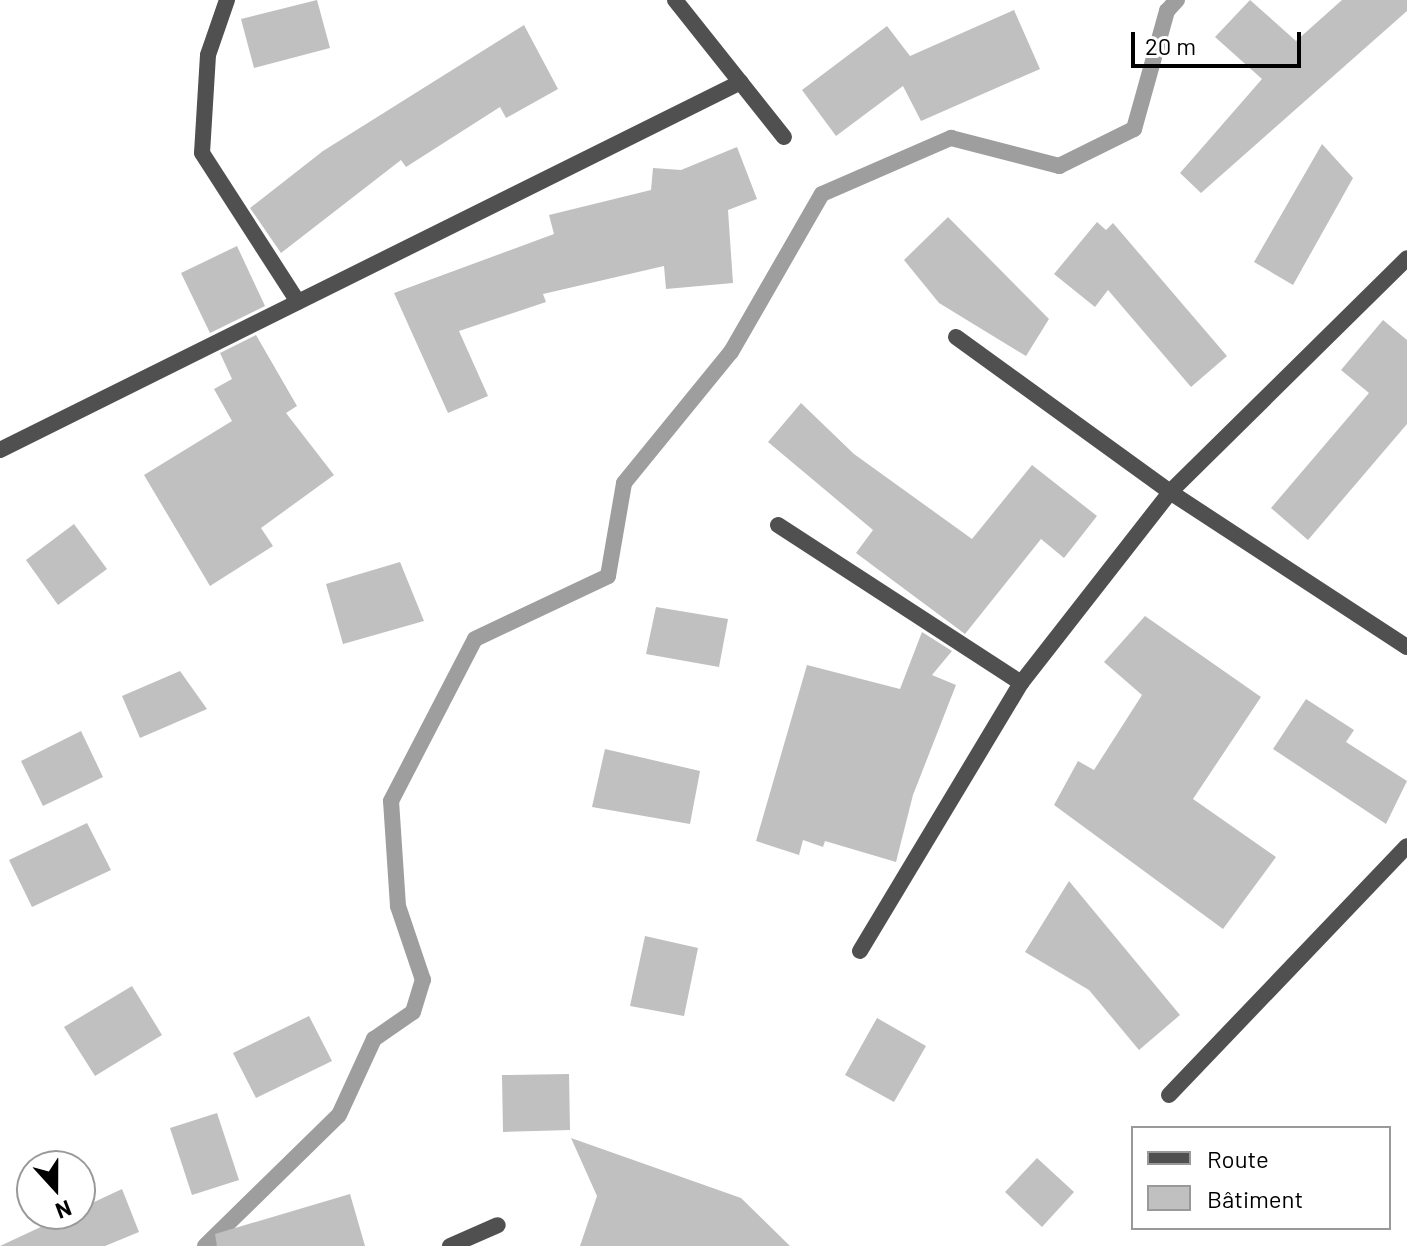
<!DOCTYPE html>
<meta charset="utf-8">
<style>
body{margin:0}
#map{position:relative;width:1407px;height:1246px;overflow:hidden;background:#fff;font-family:Barlow,sans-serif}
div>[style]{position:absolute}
.stream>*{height:16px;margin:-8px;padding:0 8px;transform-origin:8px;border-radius:8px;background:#9e9e9e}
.building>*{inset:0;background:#c0c0c0}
.service>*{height:16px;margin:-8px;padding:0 8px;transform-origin:8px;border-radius:8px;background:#505050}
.minor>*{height:16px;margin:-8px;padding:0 8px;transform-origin:8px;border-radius:8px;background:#505050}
span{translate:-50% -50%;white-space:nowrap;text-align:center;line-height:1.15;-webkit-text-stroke:6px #fff;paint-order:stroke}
.legend{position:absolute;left:1131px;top:1126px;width:260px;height:104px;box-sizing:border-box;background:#fff;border:2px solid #999;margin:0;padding:10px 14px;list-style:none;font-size:24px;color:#000}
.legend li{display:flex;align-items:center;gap:16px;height:40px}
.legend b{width:40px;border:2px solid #999}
.north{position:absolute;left:16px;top:1150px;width:80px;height:80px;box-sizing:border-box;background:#fff;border:2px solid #999;border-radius:50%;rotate:159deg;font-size:22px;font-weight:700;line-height:32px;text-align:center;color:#000}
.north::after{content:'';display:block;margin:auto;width:28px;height:36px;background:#000;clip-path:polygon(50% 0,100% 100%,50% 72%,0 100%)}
.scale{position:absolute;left:1131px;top:32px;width:170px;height:36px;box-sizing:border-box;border:4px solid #000;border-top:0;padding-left:10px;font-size:24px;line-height:28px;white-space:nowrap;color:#000;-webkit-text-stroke:6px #fff;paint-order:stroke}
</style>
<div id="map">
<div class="stream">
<div style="left:205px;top:1246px;width:187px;rotate:-44.4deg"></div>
<div style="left:339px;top:1115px;width:84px;rotate:-65.3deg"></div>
<div style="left:374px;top:1039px;width:47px;rotate:-34.7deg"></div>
<div style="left:413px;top:1012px;width:34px;rotate:-73deg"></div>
<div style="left:423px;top:980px;width:78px;rotate:-108.7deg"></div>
<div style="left:398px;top:906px;width:105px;rotate:-93.8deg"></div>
<div style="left:391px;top:801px;width:182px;rotate:-62.6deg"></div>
<div style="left:475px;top:639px;width:147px;rotate:-25.3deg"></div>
<div style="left:608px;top:576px;width:94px;rotate:-80.2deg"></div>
<div style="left:624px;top:483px;width:169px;rotate:-50.8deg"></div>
<div style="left:731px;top:352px;width:182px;rotate:-60.1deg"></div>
<div style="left:822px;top:194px;width:141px;rotate:-23.5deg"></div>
<div style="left:951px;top:138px;width:112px;rotate:14.5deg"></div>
<div style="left:1059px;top:166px;width:84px;rotate:-26.3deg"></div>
<div style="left:1134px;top:129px;width:123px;rotate:-74.4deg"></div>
<div style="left:1167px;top:11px;width:15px;rotate:-48deg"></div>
</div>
<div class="building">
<div style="clip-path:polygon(317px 0,330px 48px,254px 68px,241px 19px)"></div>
<div style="clip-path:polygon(1250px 0,1296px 41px,1342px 0,1407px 0,1407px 11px,1201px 193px,1180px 173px,1262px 79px,1215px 37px)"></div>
<div style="clip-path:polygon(1014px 10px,1040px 69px,921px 121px,903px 86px,836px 136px,802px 90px,887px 26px,910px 56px)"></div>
<div style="clip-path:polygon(524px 25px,558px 89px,506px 118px,500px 107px,406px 167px,401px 160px,281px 253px,250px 208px,323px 151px)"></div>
<div style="clip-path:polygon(1322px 144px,1353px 178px,1293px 285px,1254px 262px)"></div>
<div style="clip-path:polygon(737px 147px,757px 199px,728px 210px,733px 283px,666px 289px,664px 266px,543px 294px,546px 302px,459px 331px,488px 396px,448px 413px,394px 293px,554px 234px,549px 215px,651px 190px,653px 168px,681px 170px)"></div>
<div style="clip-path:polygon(948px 217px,1049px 319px,1026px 356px,939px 303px,904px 260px)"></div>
<div style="clip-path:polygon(1097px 222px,1106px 230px,1113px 223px,1227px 356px,1191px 387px,1108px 290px,1095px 307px,1054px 274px)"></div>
<div style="clip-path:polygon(237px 246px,265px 306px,210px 333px,181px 273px)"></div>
<div style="clip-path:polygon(1383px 320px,1407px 340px,1407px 424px,1308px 540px,1271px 508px,1369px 393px,1341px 370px)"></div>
<div style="clip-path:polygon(256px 335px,297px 406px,286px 413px,334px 475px,261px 528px,273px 546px,210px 586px,144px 475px,232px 421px,214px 389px,232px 379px,220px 353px)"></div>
<div style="clip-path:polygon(801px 403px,854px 454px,972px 539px,1032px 465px,1097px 516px,1064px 558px,1041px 539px,965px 634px,856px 553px,873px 530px,768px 442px)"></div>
<div style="clip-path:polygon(74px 524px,107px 569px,58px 605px,26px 560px)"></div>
<div style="clip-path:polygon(400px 562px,424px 621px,343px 644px,326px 584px)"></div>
<div style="clip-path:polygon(656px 607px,728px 619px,719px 667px,646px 654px)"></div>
<div style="clip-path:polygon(1145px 616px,1261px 697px,1193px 799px,1276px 857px,1223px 929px,1054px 805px,1078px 761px,1094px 770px,1142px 695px,1104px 662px)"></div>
<div style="clip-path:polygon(922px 632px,952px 651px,932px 675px,956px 685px,913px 795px,896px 862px,825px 841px,823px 847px,803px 840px,799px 855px,756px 841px,807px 665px,900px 689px)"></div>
<div style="clip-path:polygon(180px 671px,207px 709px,140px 738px,122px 696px)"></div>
<div style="clip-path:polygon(1306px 699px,1354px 730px,1346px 742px,1407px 781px,1386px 824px,1273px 749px)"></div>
<div style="clip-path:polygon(81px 731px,103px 777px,43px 806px,21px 761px)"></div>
<div style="clip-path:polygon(605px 749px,700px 771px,690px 824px,592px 807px)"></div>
<div style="clip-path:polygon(87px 823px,111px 870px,32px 907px,9px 860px)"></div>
<div style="clip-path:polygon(1069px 881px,1180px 1015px,1139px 1050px,1089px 990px,1025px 952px)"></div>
<div style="clip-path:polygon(645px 936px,698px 948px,684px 1016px,630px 1006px)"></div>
<div style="clip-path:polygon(132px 986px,162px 1035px,95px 1076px,64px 1027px)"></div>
<div style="clip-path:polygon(309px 1016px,332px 1061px,256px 1098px,233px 1053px)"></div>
<div style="clip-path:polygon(877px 1018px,926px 1046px,894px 1102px,845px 1075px)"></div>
<div style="clip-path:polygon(569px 1074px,570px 1130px,503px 1132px,502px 1075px)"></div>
<div style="clip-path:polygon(217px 1113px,239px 1180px,192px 1195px,170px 1128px)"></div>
<div style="clip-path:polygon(571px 1138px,741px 1198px,790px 1246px,580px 1246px,597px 1196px)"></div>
<div style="clip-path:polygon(1037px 1158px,1074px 1192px,1042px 1227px,1005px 1192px)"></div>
<div style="clip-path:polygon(122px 1189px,139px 1232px,105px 1246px,0 1246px)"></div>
<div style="clip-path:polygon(350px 1194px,365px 1246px,217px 1246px,215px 1234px)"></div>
</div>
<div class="service">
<div style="left:227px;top:0;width:58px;rotate:109.1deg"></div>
<div style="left:208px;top:55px;width:98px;rotate:93.5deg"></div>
<div style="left:202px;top:153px;width:177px;rotate:57.2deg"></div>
<div style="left:778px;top:525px;width:290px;rotate:33deg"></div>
<div style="left:450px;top:1246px;width:52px;rotate:-23.6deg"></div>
</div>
<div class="minor">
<div style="left:675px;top:0;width:175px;rotate:51.5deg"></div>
<div style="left:956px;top:337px;width:264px;rotate:35.9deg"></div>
<div style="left:1170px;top:492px;width:283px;rotate:33.2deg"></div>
<div style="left:0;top:450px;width:827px;rotate:-26.41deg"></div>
<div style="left:860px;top:951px;width:313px;rotate:-59deg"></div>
<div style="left:1021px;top:683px;width:242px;rotate:-52deg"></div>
<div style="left:1170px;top:492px;width:333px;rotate:-44.6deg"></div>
<div style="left:1169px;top:1095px;width:344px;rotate:-46.3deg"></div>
</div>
<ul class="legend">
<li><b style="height:10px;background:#505050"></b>Route</li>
<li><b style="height:22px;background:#c0c0c0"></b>Bâtiment</li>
</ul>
<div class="north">N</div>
<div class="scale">20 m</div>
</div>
